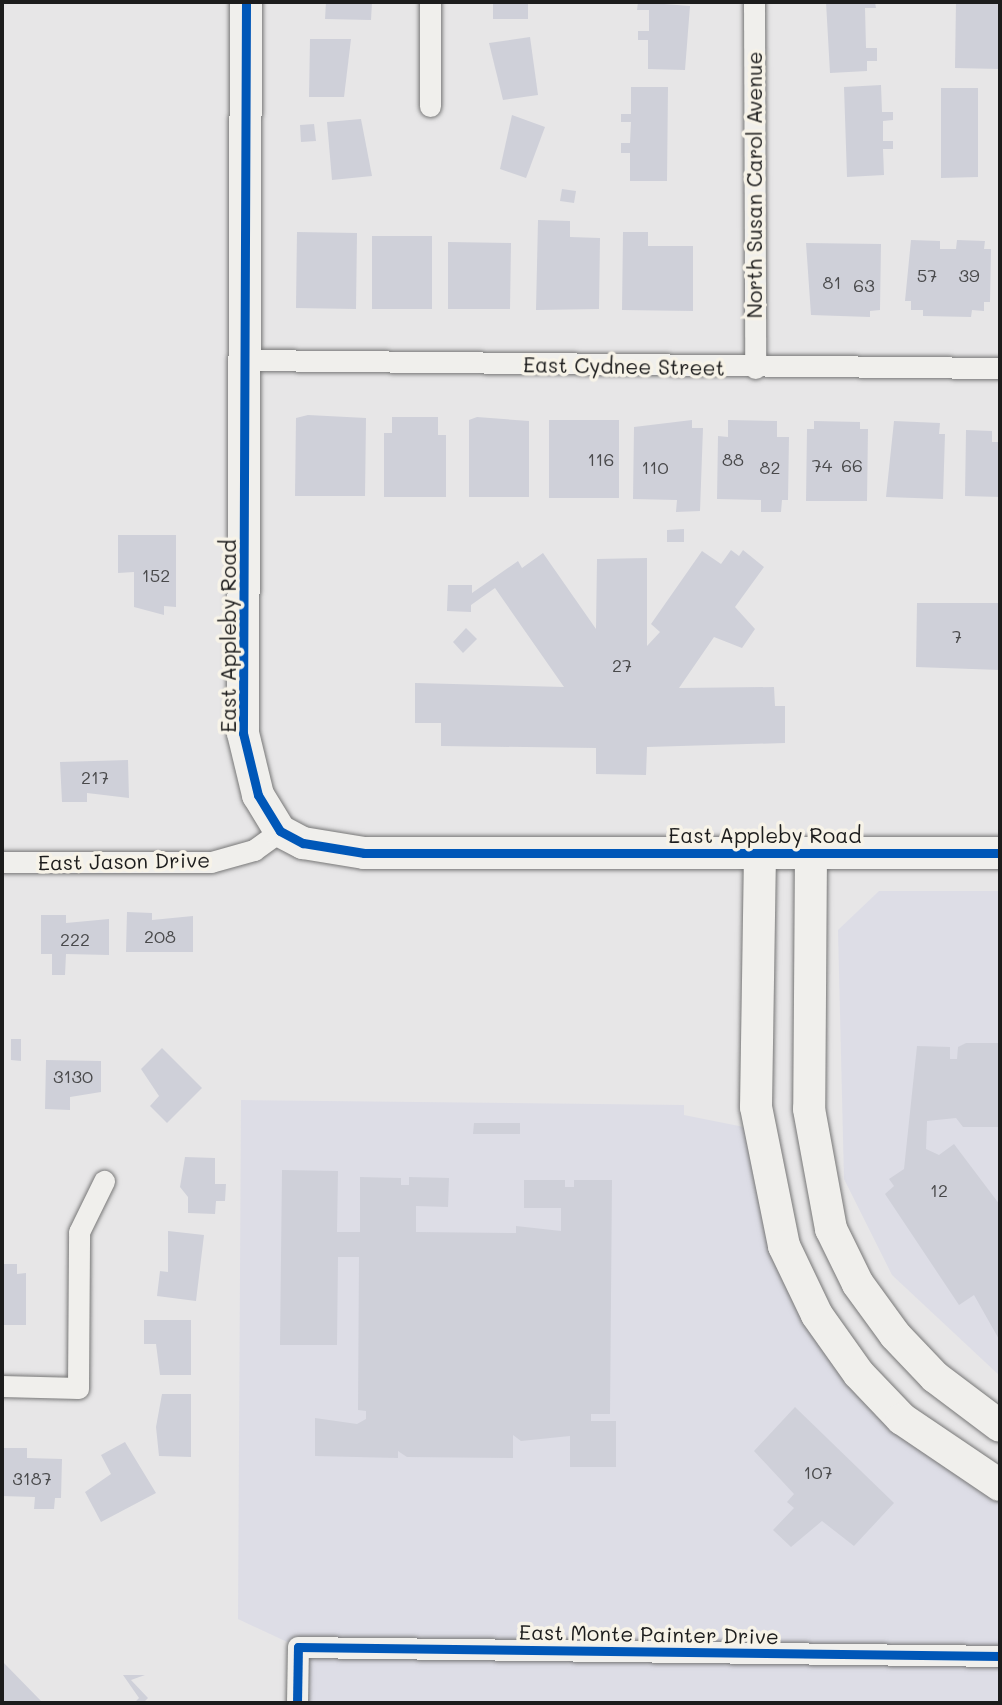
<!DOCTYPE html>
<style>
body{margin:0}
#map{position:relative;width:1002px;height:1705px;overflow:hidden;background:#e7e6e7;font-family:Mali,sans-serif}
div>[style]{position:absolute}
.built>*{inset:0;background:#dddde6}
.building>*{inset:0;background:#cfd0d9}
.roads{filter:drop-shadow(0 0 2px #777) drop-shadow(0 0 2px #777)}
.street>*{height:21px;margin:-10.5px;padding:0 10.5px;transform-origin:10.5px;border-radius:10.5px;background:#f0efec}
.secondary>*{height:32px;margin:-16px;padding:0 16px;transform-origin:16px;border-radius:16px;background:#f0efec}
.cycleway>*{height:9px;margin:-4.5px;padding:0 4.5px;transform-origin:4.5px;border-radius:4.5px;background:#0057b8}
span{translate:-50% -50%;white-space:nowrap;text-align:center;line-height:1.15;-webkit-text-stroke:7px #f7f3e8;paint-order:stroke}
.number-label{font-size:18px;color:#49494b}
.number-label span{-webkit-text-stroke-width:0}
.street-label{font-size:21px;color:#1c1c1c}
.frame{position:absolute;inset:0;border:4px solid #1c1c1c;pointer-events:none}
</style>
<div id="map">
<div class="built">
<div style="clip-path:polygon(879px 891px,1000px 891px,1000px 1376px,892px 1275px,844px 1179px,838px 930px)"></div>
<div style="clip-path:polygon(241px 1100px,684px 1105px,684px 1115px,759px 1130px,766px 1177px,859px 1374px,1000px 1485px,1000px 1703px,297px 1703px,298px 1647px,238px 1619px)"></div>
</div>
<div class="building">
<div style="clip-path:polygon(326px 2px,372px 2px,371px 20px,325px 19px)"></div>
<div style="clip-path:polygon(493px 2px,528px 2px,528px 19px,493px 19px)"></div>
<div style="clip-path:polygon(638px 2px,690px 6px,685px 70px,648px 69px,648px 40px,638px 40px,638px 31px,649px 31px,649px 10px,637px 10px)"></div>
<div style="clip-path:polygon(826px 2px,875px 2px,876px 8px,865px 8px,866px 48px,877px 48px,877px 61px,867px 61px,867px 71px,830px 73px)"></div>
<div style="clip-path:polygon(956px 2px,1000px 2px,1000px 69px,955px 68px)"></div>
<div style="clip-path:polygon(530px 37px,538px 95px,503px 100px,489px 43px)"></div>
<div style="clip-path:polygon(310px 39px,351px 39px,344px 97px,309px 97px)"></div>
<div style="clip-path:polygon(881px 85px,882px 112px,893px 112px,893px 120px,883px 121px,883px 141px,893px 141px,893px 149px,883px 149px,884px 175px,847px 177px,844px 87px)"></div>
<div style="clip-path:polygon(631px 87px,668px 87px,667px 181px,630px 181px,630px 153px,621px 153px,621px 143px,630px 143px,631px 122px,621px 122px,621px 114px,631px 114px)"></div>
<div style="clip-path:polygon(941px 88px,978px 88px,978px 177px,941px 178px)"></div>
<div style="clip-path:polygon(512px 115px,545px 127px,526px 178px,500px 169px)"></div>
<div style="clip-path:polygon(361px 119px,372px 176px,332px 180px,327px 122px)"></div>
<div style="clip-path:polygon(314px 124px,316px 141px,301px 142px,300px 125px)"></div>
<div style="clip-path:polygon(562px 189px,576px 191px,574px 203px,560px 201px)"></div>
<div style="clip-path:polygon(538px 220px,570px 221px,570px 237px,600px 238px,599px 309px,536px 310px)"></div>
<div style="clip-path:polygon(297px 232px,357px 233px,356px 309px,296px 308px)"></div>
<div style="clip-path:polygon(623px 232px,648px 232px,648px 246px,693px 246px,693px 311px,622px 310px)"></div>
<div style="clip-path:polygon(372px 236px,432px 236px,432px 309px,372px 309px)"></div>
<div style="clip-path:polygon(911px 240px,940px 241px,940px 249px,956px 249px,957px 240px,985px 241px,984px 249px,991px 249px,990px 302px,984px 302px,984px 311px,972px 310px,971px 317px,923px 316px,923px 310px,911px 310px,911px 301px,905px 301px)"></div>
<div style="clip-path:polygon(448px 242px,511px 243px,510px 309px,448px 309px)"></div>
<div style="clip-path:polygon(806px 243px,881px 244px,880px 310px,870px 311px,870px 317px,811px 315px)"></div>
<div style="clip-path:polygon(308px 415px,366px 418px,365px 496px,295px 496px,296px 418px)"></div>
<div style="clip-path:polygon(392px 417px,438px 417px,438px 435px,446px 435px,446px 497px,384px 497px,384px 433px,392px 433px)"></div>
<div style="clip-path:polygon(477px 417px,529px 421px,529px 497px,469px 497px,469px 420px)"></div>
<div style="clip-path:polygon(549px 420px,619px 420px,619px 498px,549px 498px)"></div>
<div style="clip-path:polygon(692px 420px,692px 428px,703px 428px,700px 511px,676px 512px,677px 500px,633px 499px,634px 427px)"></div>
<div style="clip-path:polygon(728px 420px,777px 421px,777px 437px,789px 437px,788px 500px,782px 500px,781px 512px,761px 512px,761px 500px,717px 499px,718px 436px,728px 437px)"></div>
<div style="clip-path:polygon(814px 421px,860px 422px,860px 429px,868px 429px,867px 501px,806px 501px,807px 429px,814px 429px)"></div>
<div style="clip-path:polygon(894px 421px,940px 423px,939px 434px,945px 434px,943px 499px,886px 497px)"></div>
<div style="clip-path:polygon(966px 430px,992px 431px,992px 442px,1000px 442px,1000px 497px,965px 496px)"></div>
<div style="clip-path:polygon(684px 529px,684px 542px,667px 542px,667px 530px)"></div>
<div style="clip-path:polygon(118px 535px,176px 535px,176px 607px,164px 606px,164px 615px,134px 607px,134px 572px,118px 573px)"></div>
<div style="clip-path:polygon(731px 550px,739px 556px,743px 550px,764px 567px,735px 607px,755px 629px,742px 648px,714px 637px,679px 688px,774px 687px,775px 706px,785px 706px,785px 743px,647px 747px,646px 775px,596px 774px,596px 748px,441px 746px,441px 723px,415px 723px,415px 683px,564px 687px,495px 588px,471px 605px,471px 612px,447px 611px,448px 585px,472px 585px,472px 593px,518px 561px,522px 568px,543px 553px,596px 629px,597px 559px,647px 558px,647px 646px,660px 632px,651px 624px,702px 551px,721px 564px)"></div>
<div style="clip-path:polygon(917px 603px,1000px 603px,1000px 670px,916px 667px)"></div>
<div style="clip-path:polygon(466px 628px,477px 639px,463px 653px,453px 642px)"></div>
<div style="clip-path:polygon(128px 760px,129px 798px,87px 793px,87px 802px,62px 802px,60px 762px)"></div>
<div style="clip-path:polygon(127px 912px,152px 913px,152px 920px,193px 916px,193px 952px,126px 952px)"></div>
<div style="clip-path:polygon(41px 915px,66px 915px,66px 923px,109px 919px,109px 955px,66px 954px,65px 975px,52px 975px,52px 954px,41px 954px)"></div>
<div style="clip-path:polygon(11px 1039px,21px 1039px,21px 1061px,11px 1060px)"></div>
<div style="clip-path:polygon(966px 1043px,1000px 1043px,1000px 1127px,963px 1127px,956px 1118px,927px 1121px,926px 1149px,939px 1155px,954px 1144px,1000px 1205px,1000px 1341px,974px 1295px,959px 1305px,885px 1194px,894px 1186px,889px 1179px,904px 1169px,917px 1046px,950px 1047px,950px 1059px,957px 1059px,958px 1047px)"></div>
<div style="clip-path:polygon(162px 1048px,202px 1088px,167px 1123px,150px 1106px,159px 1096px,141px 1069px)"></div>
<div style="clip-path:polygon(46px 1060px,101px 1061px,101px 1092px,70px 1097px,70px 1110px,45px 1109px)"></div>
<div style="clip-path:polygon(474px 1123px,520px 1123px,520px 1134px,473px 1134px)"></div>
<div style="clip-path:polygon(185px 1157px,215px 1158px,215px 1184px,226px 1184px,225px 1201px,216px 1201px,215px 1214px,188px 1213px,188px 1197px,180px 1187px)"></div>
<div style="clip-path:polygon(282px 1170px,338px 1171px,337px 1232px,360px 1232px,360px 1177px,401px 1178px,401px 1185px,409px 1185px,409px 1177px,449px 1178px,448px 1207px,416px 1206px,416px 1232px,516px 1233px,516px 1226px,561px 1231px,561px 1208px,524px 1208px,524px 1180px,565px 1180px,565px 1187px,574px 1187px,574px 1180px,612px 1180px,610px 1414px,591px 1414px,591px 1421px,616px 1421px,616px 1467px,570px 1467px,570px 1436px,521px 1441px,513px 1435px,513px 1458px,407px 1457px,398px 1451px,398px 1458px,315px 1456px,315px 1418px,357px 1424px,366px 1419px,366px 1411px,358px 1410px,359px 1257px,338px 1257px,337px 1345px,280px 1345px)"></div>
<div style="clip-path:polygon(168px 1231px,204px 1235px,196px 1301px,157px 1296px,160px 1271px,168px 1272px)"></div>
<div style="clip-path:polygon(2px 1264px,17px 1264px,17px 1274px,26px 1273px,26px 1325px,2px 1325px)"></div>
<div style="clip-path:polygon(144px 1320px,191px 1320px,191px 1375px,160px 1375px,156px 1344px,144px 1344px)"></div>
<div style="clip-path:polygon(162px 1394px,191px 1394px,191px 1457px,159px 1456px,156px 1427px)"></div>
<div style="clip-path:polygon(795px 1407px,894px 1503px,854px 1546px,822px 1521px,791px 1547px,773px 1530px,794px 1508px,787px 1502px,794px 1494px,754px 1451px)"></div>
<div style="clip-path:polygon(125px 1442px,156px 1493px,101px 1522px,85px 1492px,111px 1474px,101px 1455px)"></div>
<div style="clip-path:polygon(2px 1448px,27px 1448px,27px 1458px,62px 1459px,61px 1498px,55px 1498px,54px 1509px,34px 1509px,35px 1497px,2px 1496px)"></div>
<div style="clip-path:polygon(2px 1661px,43px 1703px,2px 1703px)"></div>
<div style="clip-path:polygon(123px 1675px,145px 1675px,131px 1680px,148px 1698px,143px 1703px,134px 1703px,139px 1698px)"></div>
</div>
<div class="roads">
<div class="street">
<div style="left:754px;top:2px;width:366px;rotate:89.8deg"></div>
<div style="left:430px;top:106px;width:104px;rotate:-90deg"></div>
<div style="left:247px;top:360px;width:753px;rotate:0.61deg"></div>
<div style="left:2px;top:862px;width:209px"></div>
<div style="left:211px;top:862px;width:45px;rotate:-15.6deg"></div>
<div style="left:254px;top:850px;width:32px;rotate:-36deg"></div>
<div style="left:2px;top:1386px;width:76px;rotate:1.5deg"></div>
<div style="left:78px;top:1388px;width:156px;rotate:-89.6deg"></div>
<div style="left:79px;top:1232px;width:57px;rotate:-63.9deg"></div>
<div style="left:297px;top:1703px;width:56px;rotate:-89deg"></div>
<div style="left:298px;top:1647px;width:702px;rotate:0.73deg"></div>
</div>
<div class="secondary">
<div style="left:246px;top:2px;width:731px;rotate:90.24deg"></div>
<div style="left:243px;top:733px;width:64px;rotate:76.4deg"></div>
<div style="left:258px;top:795px;width:42px;rotate:58.6deg"></div>
<div style="left:280px;top:831px;width:26px;rotate:28deg"></div>
<div style="left:303px;top:843px;width:62px;rotate:9.3deg"></div>
<div style="left:364px;top:853px;width:636px"></div>
<div style="left:760px;top:853px;width:254px;rotate:90.9deg"></div>
<div style="left:756px;top:1107px;width:142px;rotate:78.6deg"></div>
<div style="left:784px;top:1246px;width:76px;rotate:64.4deg"></div>
<div style="left:817px;top:1315px;width:72px;rotate:54.6deg"></div>
<div style="left:859px;top:1374px;width:62px;rotate:46.3deg"></div>
<div style="left:902px;top:1419px;width:118px;rotate:34deg"></div>
<div style="left:811px;top:853px;width:256px;rotate:90.4deg"></div>
<div style="left:809px;top:1109px;width:122px;rotate:79.6deg"></div>
<div style="left:831px;top:1229px;width:61px;rotate:63.9deg"></div>
<div style="left:858px;top:1284px;width:63px;rotate:54deg"></div>
<div style="left:895px;top:1335px;width:58px;rotate:46.4deg"></div>
<div style="left:935px;top:1377px;width:81px;rotate:37deg"></div>
</div>
</div>
<div class="cycleway">
<div style="left:246px;top:2px;width:731px;rotate:90.24deg"></div>
<div style="left:243px;top:733px;width:64px;rotate:76.4deg"></div>
<div style="left:258px;top:795px;width:42px;rotate:58.6deg"></div>
<div style="left:280px;top:831px;width:26px;rotate:28deg"></div>
<div style="left:303px;top:843px;width:62px;rotate:9.3deg"></div>
<div style="left:364px;top:853px;width:636px"></div>
<div style="left:297px;top:1703px;width:56px;rotate:-89deg"></div>
<div style="left:298px;top:1647px;width:702px;rotate:0.73deg"></div>
</div>
<div class="number-label">
<span style="left:927px;top:275px">57</span>
<span style="left:969px;top:275px">39</span>
<span style="left:832px;top:282px">81</span>
<span style="left:864px;top:285px">63</span>
<span style="left:601px;top:459px">116</span>
<span style="left:733px;top:459px">88</span>
<span style="left:822px;top:465px">74</span>
<span style="left:852px;top:465px">66</span>
<span style="left:655px;top:467px">110</span>
<span style="left:770px;top:467px">82</span>
<span style="left:156px;top:575px">152</span>
<span style="left:957px;top:636px">7</span>
<span style="left:622px;top:665px">27</span>
<span style="left:95px;top:777px">217</span>
<span style="left:160px;top:936px">208</span>
<span style="left:75px;top:939px">222</span>
<span style="left:73px;top:1076px">3130</span>
<span style="left:939px;top:1190px">12</span>
<span style="left:818px;top:1472px">107</span>
<span style="left:32px;top:1478px">3187</span>
</div>
<div class="street-label">
<span style="left:754px;top:185px;rotate:-90deg">North Susan Carol Avenue</span>
<span style="left:624px;top:366px;rotate:1deg">East Cydnee Street</span>
<span style="left:228px;top:636px;rotate:-90deg">East Appleby Road</span>
<span style="left:765px;top:835px">East Appleby Road</span>
<span style="left:124px;top:861px;rotate:-1deg">East Jason Drive</span>
<span style="left:649px;top:1634px;rotate:1deg">East Monte Painter Drive</span>
</div>
<div class="frame"></div>
</div>
